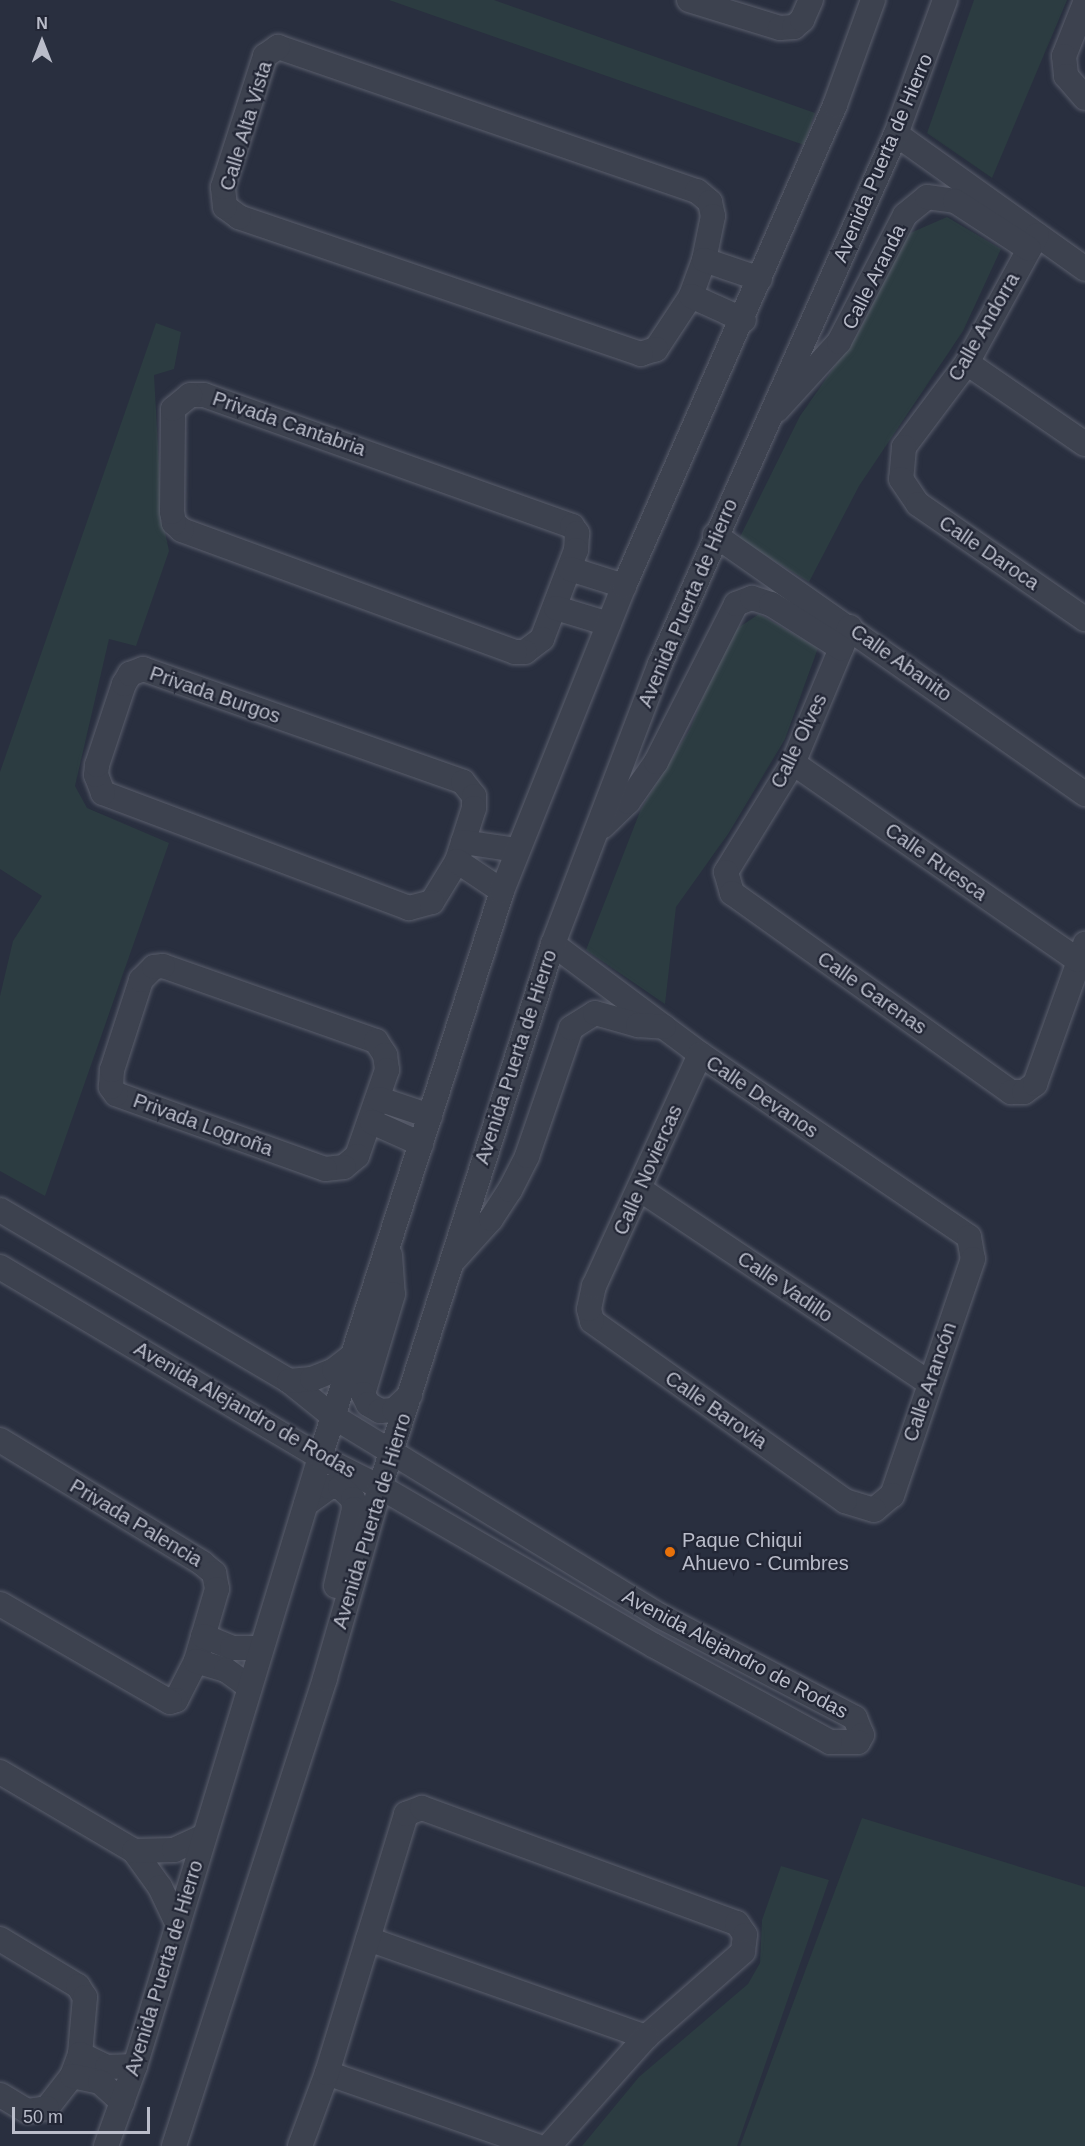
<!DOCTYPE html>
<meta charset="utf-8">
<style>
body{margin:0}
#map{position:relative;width:1085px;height:2146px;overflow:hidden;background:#292f3f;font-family:Helvetica,sans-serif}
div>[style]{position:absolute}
.green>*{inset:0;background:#2c3c41}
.roads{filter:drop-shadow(0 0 2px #5b5f6d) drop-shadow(0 0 2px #5b5f6d)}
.minor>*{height:24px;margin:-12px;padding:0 12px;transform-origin:12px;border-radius:12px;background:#3d424f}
.dots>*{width:16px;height:16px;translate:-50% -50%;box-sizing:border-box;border:3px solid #222635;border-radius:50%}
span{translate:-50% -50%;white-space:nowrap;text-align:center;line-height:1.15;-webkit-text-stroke:4.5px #222635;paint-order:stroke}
.street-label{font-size:20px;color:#babdca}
.poi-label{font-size:20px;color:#babdca}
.left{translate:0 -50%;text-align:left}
.north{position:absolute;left:12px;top:12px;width:60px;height:60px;-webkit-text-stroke:4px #222635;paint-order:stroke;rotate:0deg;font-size:16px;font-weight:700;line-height:24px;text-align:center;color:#babdca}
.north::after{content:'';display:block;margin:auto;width:21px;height:27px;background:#babdca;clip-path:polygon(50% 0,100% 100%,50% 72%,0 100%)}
.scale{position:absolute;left:12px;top:2107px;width:138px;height:27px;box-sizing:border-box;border:3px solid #babdca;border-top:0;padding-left:8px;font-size:18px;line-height:21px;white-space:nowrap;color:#babdca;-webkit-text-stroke:4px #222635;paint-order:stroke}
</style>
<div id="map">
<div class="green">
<div style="clip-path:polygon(389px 0,494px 0,815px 113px,804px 145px)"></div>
<div style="clip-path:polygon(974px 0,1067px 0,992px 178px,927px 133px)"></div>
<div style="clip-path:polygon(947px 217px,1001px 249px,963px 331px,859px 486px,809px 582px,739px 539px,800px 416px,858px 333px,908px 234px)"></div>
<div style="clip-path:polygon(156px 323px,181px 332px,174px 369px,154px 375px,162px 518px,169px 551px,136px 646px,109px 639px,75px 786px,87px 808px,169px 843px,45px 1196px,0 1171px,0 996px,13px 941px,42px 896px,0 869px,0 772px)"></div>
<div style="clip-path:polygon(759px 614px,818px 648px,785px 739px,728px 834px,676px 907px,665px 1004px,586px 950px,641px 809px,690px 729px,729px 634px)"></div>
<div style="clip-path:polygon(862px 1818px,1085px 1887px,1085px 2146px,740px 2146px)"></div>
<div style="clip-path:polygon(781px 1866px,829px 1880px,737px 2146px,582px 2146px,639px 2077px,748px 1984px,760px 1963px,762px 1920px)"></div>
</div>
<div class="roads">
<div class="minor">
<div style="left:689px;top:0;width:95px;rotate:17.1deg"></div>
<div style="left:780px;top:28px;width:14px;rotate:-4deg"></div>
<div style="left:794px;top:27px;width:11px;rotate:-41deg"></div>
<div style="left:802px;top:20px;width:22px;rotate:-66deg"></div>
<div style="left:1085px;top:3px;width:57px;rotate:111.6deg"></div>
<div style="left:1064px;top:56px;width:20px;rotate:84deg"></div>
<div style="left:1066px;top:76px;width:29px;rotate:49deg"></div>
<div style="left:278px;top:47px;width:443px;rotate:19deg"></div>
<div style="left:697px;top:191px;width:17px;rotate:40deg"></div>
<div style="left:710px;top:202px;width:14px;rotate:78deg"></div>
<div style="left:713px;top:216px;width:45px;rotate:101.6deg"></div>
<div style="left:704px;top:260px;width:38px;rotate:110deg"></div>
<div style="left:691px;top:296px;width:64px;rotate:123.4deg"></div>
<div style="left:656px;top:349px;width:16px;rotate:162deg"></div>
<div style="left:641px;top:354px;width:425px;rotate:-161.2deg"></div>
<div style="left:239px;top:217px;width:17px;rotate:-144deg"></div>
<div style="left:225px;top:207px;width:20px;rotate:-96deg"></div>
<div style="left:223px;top:187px;width:138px;rotate:-72.2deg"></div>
<div style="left:265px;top:56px;width:16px;rotate:-35deg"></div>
<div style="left:896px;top:134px;width:232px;rotate:35.5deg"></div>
<div style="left:1037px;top:235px;width:146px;rotate:118.7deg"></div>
<div style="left:967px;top:363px;width:105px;rotate:126.9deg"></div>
<div style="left:904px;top:447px;width:32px;rotate:95deg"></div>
<div style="left:901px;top:479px;width:30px;rotate:56deg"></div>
<div style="left:918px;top:504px;width:203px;rotate:34.6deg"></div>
<div style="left:704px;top:260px;width:59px;rotate:18.7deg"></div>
<div style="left:691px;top:296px;width:58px;rotate:24.4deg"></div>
<div style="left:967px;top:363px;width:143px;rotate:34.5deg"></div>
<div style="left:190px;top:395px;width:14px"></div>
<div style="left:204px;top:395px;width:391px;rotate:19.6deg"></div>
<div style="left:572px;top:526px;width:9px;rotate:54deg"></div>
<div style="left:577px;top:533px;width:17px;rotate:93deg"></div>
<div style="left:576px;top:550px;width:95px;rotate:110.9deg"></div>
<div style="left:542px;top:639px;width:21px;rotate:143deg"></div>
<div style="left:525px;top:652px;width:10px;rotate:180deg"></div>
<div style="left:515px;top:652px;width:355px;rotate:-159.9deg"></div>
<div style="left:182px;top:530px;width:11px;rotate:-139deg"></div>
<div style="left:174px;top:523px;width:11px;rotate:-100deg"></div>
<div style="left:172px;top:512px;width:103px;rotate:-89.4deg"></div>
<div style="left:173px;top:409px;width:22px;rotate:-39deg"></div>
<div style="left:777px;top:410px;width:92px;rotate:-47.6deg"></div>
<div style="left:839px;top:342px;width:143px;rotate:-62.5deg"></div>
<div style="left:905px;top:215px;width:28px;rotate:-39deg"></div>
<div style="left:927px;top:197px;width:28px;rotate:8deg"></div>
<div style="left:955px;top:201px;width:88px;rotate:33deg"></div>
<div style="left:715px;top:535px;width:452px;rotate:35deg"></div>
<div style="left:570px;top:569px;width:57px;rotate:17.5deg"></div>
<div style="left:556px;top:608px;width:55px;rotate:16.8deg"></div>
<div style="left:850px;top:627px;width:147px;rotate:112.7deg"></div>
<div style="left:793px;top:763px;width:128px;rotate:121.6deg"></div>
<div style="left:726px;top:872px;width:22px;rotate:74deg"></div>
<div style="left:732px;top:893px;width:343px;rotate:35.5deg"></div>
<div style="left:1011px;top:1092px;width:13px"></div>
<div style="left:1024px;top:1092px;width:14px;rotate:-36deg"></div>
<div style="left:1035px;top:1084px;width:149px;rotate:-70.3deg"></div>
<div style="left:143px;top:669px;width:339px;rotate:19.4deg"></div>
<div style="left:463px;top:782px;width:18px;rotate:52deg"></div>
<div style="left:474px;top:796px;width:12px;rotate:90deg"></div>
<div style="left:474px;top:808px;width:56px;rotate:107.8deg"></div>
<div style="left:457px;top:861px;width:48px;rotate:121.4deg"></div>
<div style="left:432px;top:902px;width:24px;rotate:165deg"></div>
<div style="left:409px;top:908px;width:327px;rotate:-159.4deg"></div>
<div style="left:103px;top:793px;width:19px;rotate:-111deg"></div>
<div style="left:96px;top:775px;width:10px;rotate:-84deg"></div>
<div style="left:97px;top:765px;width:85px;rotate:-71.6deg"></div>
<div style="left:124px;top:684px;width:12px;rotate:-59deg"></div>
<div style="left:130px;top:674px;width:14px;rotate:-21deg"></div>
<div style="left:793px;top:763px;width:346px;rotate:34.7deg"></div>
<div style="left:603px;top:826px;width:35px;rotate:-44deg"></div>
<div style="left:628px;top:802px;width:49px;rotate:-55deg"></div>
<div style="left:656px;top:762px;width:177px;rotate:-63.1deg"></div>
<div style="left:736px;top:604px;width:17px;rotate:-21deg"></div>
<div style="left:752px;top:598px;width:20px;rotate:18deg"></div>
<div style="left:771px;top:604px;width:83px;rotate:32.2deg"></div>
<div style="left:463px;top:842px;width:55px;rotate:8.4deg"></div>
<div style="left:457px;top:861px;width:54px;rotate:33.7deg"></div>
<div style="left:553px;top:944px;width:184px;rotate:36.8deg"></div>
<div style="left:700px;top:1054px;width:325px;rotate:34.2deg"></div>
<div style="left:969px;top:1237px;width:22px;rotate:80deg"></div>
<div style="left:973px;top:1259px;width:250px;rotate:108.9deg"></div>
<div style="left:892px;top:1495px;width:23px;rotate:140deg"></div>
<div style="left:874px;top:1510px;width:30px;rotate:-163deg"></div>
<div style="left:845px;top:1501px;width:310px;rotate:-144.6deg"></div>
<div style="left:592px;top:1321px;width:12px;rotate:-104deg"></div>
<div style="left:589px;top:1309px;width:24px;rotate:-78deg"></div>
<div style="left:594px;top:1286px;width:255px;rotate:-65.4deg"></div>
<div style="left:163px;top:966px;width:226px;rotate:19.4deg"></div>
<div style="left:376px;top:1041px;width:17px;rotate:57deg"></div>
<div style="left:385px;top:1055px;width:15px;rotate:82deg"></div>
<div style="left:387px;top:1070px;width:91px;rotate:109.2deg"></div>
<div style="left:357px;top:1156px;width:17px;rotate:140deg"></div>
<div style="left:344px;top:1167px;width:19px;rotate:174deg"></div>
<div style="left:325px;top:1169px;width:222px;rotate:-160.3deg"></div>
<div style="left:116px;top:1094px;width:9px;rotate:-126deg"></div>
<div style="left:111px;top:1087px;width:17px;rotate:-87deg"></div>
<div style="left:112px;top:1070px;width:95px;rotate:-72.1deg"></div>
<div style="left:141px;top:980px;width:18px;rotate:-45deg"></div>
<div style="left:154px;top:967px;width:9px;rotate:-6deg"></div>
<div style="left:379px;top:1099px;width:54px;rotate:18.4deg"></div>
<div style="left:372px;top:1122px;width:54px;rotate:24.2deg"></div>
<div style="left:641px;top:1190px;width:347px;rotate:33.8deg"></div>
<div style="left:0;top:1210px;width:336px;rotate:30.6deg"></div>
<div style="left:289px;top:1381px;width:58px;rotate:38.7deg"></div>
<div style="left:334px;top:1417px;width:382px;rotate:31.4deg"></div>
<div style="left:660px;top:1616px;width:220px;rotate:27.6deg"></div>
<div style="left:855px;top:1718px;width:18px;rotate:68deg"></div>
<div style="left:862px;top:1735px;width:8px;rotate:120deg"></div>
<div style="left:858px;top:1742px;width:28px;rotate:180deg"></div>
<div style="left:830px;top:1742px;width:202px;rotate:-151.3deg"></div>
<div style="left:653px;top:1645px;width:315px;rotate:-149.9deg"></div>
<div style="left:380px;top:1487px;width:67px;rotate:-153.4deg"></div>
<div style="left:320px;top:1457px;width:372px;rotate:-149.3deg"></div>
<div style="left:390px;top:1255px;width:39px;rotate:86deg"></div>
<div style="left:393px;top:1294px;width:104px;rotate:106.7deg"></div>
<div style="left:363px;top:1394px;width:11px;rotate:63deg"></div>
<div style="left:368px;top:1404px;width:14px;rotate:30deg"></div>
<div style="left:380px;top:1411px;width:14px;rotate:-4deg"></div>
<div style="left:394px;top:1410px;width:22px;rotate:-43deg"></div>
<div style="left:454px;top:1260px;width:55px;rotate:-47.9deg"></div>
<div style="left:491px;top:1219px;width:35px;rotate:-57deg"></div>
<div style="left:510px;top:1190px;width:38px;rotate:-63deg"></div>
<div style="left:527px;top:1156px;width:135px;rotate:-71deg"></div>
<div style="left:571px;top:1028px;width:28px;rotate:-32deg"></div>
<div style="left:595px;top:1013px;width:45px;rotate:15.6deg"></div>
<div style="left:638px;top:1025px;width:26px;rotate:4deg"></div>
<div style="left:289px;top:1381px;width:23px;rotate:-5deg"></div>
<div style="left:312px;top:1379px;width:24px;rotate:-22deg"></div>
<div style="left:334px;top:1370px;width:23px;rotate:-38deg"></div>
<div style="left:0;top:1440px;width:237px;rotate:31.3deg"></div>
<div style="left:202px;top:1563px;width:16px;rotate:40deg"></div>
<div style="left:214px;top:1573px;width:16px;rotate:79deg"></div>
<div style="left:217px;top:1589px;width:75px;rotate:106.3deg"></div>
<div style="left:196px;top:1661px;width:44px;rotate:117.1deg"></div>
<div style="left:176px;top:1700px;width:6px;rotate:162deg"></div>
<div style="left:170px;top:1702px;width:196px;rotate:-150deg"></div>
<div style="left:306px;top:1504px;width:29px;rotate:-36deg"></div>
<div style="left:329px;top:1487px;width:11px"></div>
<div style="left:340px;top:1487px;width:18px;rotate:43deg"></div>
<div style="left:353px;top:1499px;width:10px;rotate:84deg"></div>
<div style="left:354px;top:1509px;width:79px;rotate:103.2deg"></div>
<div style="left:203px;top:1636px;width:31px;rotate:22deg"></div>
<div style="left:232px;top:1648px;width:28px"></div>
<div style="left:196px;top:1661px;width:31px;rotate:17deg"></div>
<div style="left:226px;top:1670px;width:29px;rotate:36deg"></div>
<div style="left:0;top:1772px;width:156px;rotate:30.5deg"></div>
<div style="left:134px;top:1851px;width:44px;rotate:54.2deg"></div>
<div style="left:160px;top:1887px;width:42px;rotate:64.7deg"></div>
<div style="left:134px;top:1851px;width:40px;rotate:-1.4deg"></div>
<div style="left:174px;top:1850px;width:33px;rotate:-25deg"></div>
<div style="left:0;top:1939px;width:91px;rotate:31.1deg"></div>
<div style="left:78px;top:1986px;width:13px;rotate:58deg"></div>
<div style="left:85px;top:1997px;width:57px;rotate:95deg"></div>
<div style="left:80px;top:2054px;width:23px;rotate:110deg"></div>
<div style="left:72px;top:2076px;width:41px;rotate:128deg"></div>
<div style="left:47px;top:2108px;width:20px;rotate:171deg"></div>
<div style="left:27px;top:2111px;width:31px;rotate:-149deg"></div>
<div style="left:368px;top:1939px;width:295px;rotate:19.4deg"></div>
<div style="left:80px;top:2054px;width:30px;rotate:26deg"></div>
<div style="left:107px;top:2067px;width:28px;rotate:-2deg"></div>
<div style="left:327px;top:2073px;width:222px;rotate:19.2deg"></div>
<div style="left:72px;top:2076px;width:29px;rotate:12deg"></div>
<div style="left:100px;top:2082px;width:30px;rotate:42deg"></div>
<div style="left:106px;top:2146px;width:85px;rotate:-70.1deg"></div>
<div style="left:135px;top:2066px;width:636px;rotate:-73.1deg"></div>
<div style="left:320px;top:1457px;width:595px;rotate:-72.17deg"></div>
<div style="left:502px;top:891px;width:328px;rotate:-68.2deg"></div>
<div style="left:624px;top:586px;width:525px;rotate:-66.31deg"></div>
<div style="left:835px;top:105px;width:112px;rotate:-70.1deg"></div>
<div style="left:174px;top:2146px;width:492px;rotate:-72.1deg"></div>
<div style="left:325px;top:1678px;width:199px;rotate:-73.9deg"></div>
<div style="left:380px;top:1487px;width:570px;rotate:-72.33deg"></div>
<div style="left:553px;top:944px;width:300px;rotate:-69.1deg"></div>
<div style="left:660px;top:664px;width:580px;rotate:-66deg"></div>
<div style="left:896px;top:134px;width:143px;rotate:-69.9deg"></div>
<div style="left:300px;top:2146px;width:78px;rotate:-69.7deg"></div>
<div style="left:327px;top:2073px;width:271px;rotate:-73deg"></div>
<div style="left:406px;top:1814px;width:17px;rotate:-21deg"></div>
<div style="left:422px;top:1808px;width:335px;rotate:20.1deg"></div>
<div style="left:737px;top:1923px;width:14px;rotate:56deg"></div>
<div style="left:745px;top:1935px;width:17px;rotate:97deg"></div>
<div style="left:743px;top:1952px;width:129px;rotate:138.8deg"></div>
<div style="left:646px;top:2037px;width:146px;rotate:131.7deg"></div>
</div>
</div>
<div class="dots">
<div style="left:670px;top:1552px;background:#e8710a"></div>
</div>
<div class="street-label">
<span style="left:246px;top:126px;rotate:-73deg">Calle Alta Vista</span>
<span style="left:883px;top:158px;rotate:-67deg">Avenida Puerta de Hierro</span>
<span style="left:874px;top:277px;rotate:-63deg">Calle Aranda</span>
<span style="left:984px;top:327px;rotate:-60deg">Calle Andorra</span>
<span style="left:289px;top:424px;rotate:19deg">Privada Cantabria</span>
<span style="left:989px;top:553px;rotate:34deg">Calle Daroca</span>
<span style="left:688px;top:603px;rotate:-67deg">Avenida Puerta de Hierro</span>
<span style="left:901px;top:663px;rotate:35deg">Calle Abanito</span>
<span style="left:215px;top:695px;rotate:19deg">Privada Burgos</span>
<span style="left:799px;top:741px;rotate:-64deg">Calle Olves</span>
<span style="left:936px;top:862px;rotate:35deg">Calle Ruesca</span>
<span style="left:872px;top:993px;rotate:35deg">Calle Garenas</span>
<span style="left:516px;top:1057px;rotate:-72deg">Avenida Puerta de Hierro</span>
<span style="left:762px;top:1097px;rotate:34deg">Calle Devanos</span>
<span style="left:203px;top:1125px;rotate:20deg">Privada Logroña</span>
<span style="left:648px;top:1170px;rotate:-66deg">Calle Noviercas</span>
<span style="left:785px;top:1287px;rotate:34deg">Calle Vadillo</span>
<span style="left:930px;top:1382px;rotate:-71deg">Calle Arancón</span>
<span style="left:245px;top:1410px;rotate:30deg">Avenida Alejandro de Rodas</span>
<span style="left:716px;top:1410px;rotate:35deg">Calle Barovia</span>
<span style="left:372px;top:1521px;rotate:-73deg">Avenida Puerta de Hierro</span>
<span style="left:136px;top:1523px;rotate:31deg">Privada Palencia</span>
<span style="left:735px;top:1654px;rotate:28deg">Avenida Alejandro de Rodas</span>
<span style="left:164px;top:1968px;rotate:-73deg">Avenida Puerta de Hierro</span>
</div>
<div class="poi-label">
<span class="left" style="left:682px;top:1552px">Paque Chiqui<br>Ahuevo - Cumbres</span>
</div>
<div class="north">N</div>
<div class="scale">50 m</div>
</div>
